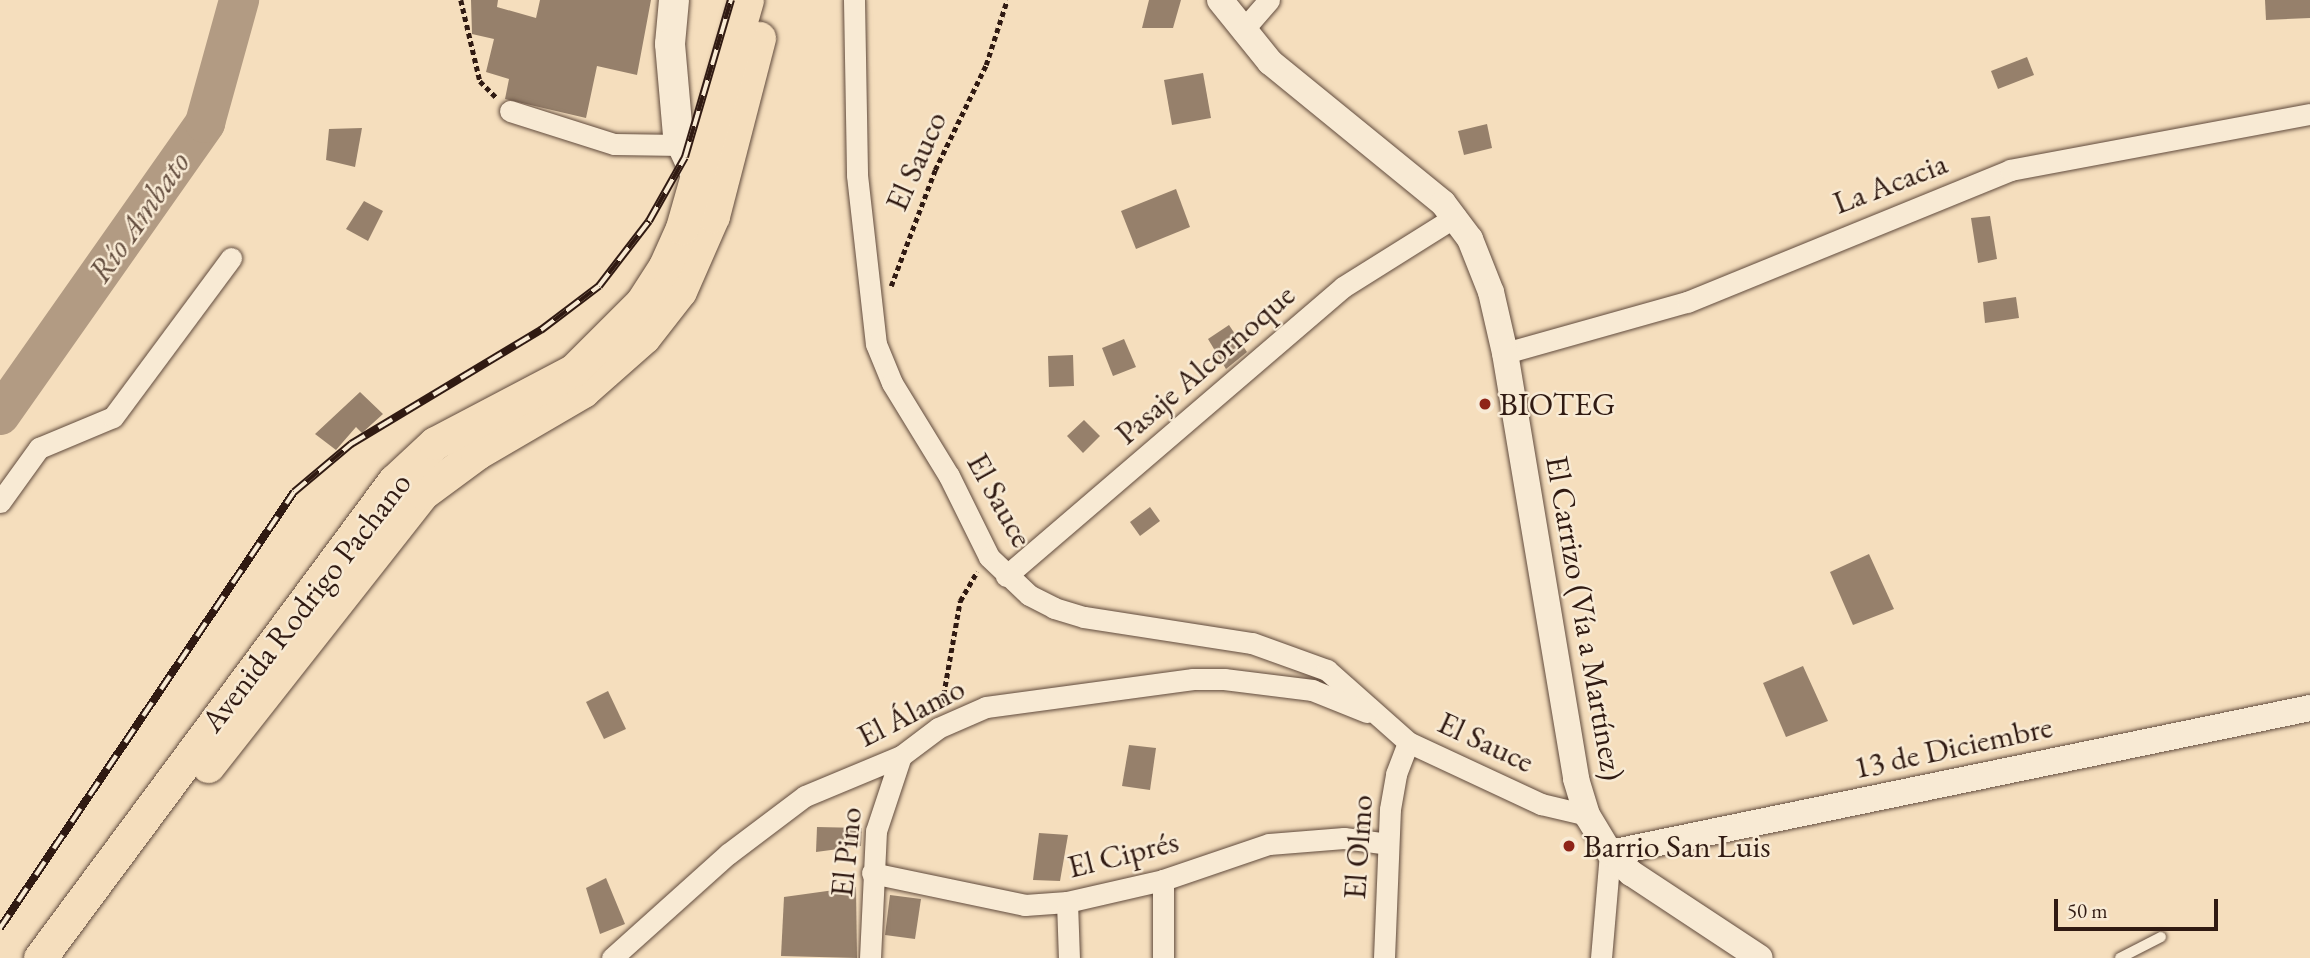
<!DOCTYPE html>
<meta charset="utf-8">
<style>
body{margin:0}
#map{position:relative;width:2310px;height:958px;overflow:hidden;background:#f5debd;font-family:"EB Garamond",serif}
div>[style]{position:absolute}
.river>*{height:40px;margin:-20px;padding:0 20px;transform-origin:20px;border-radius:20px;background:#b29b83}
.building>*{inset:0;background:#96806b}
.path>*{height:4.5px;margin-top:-2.25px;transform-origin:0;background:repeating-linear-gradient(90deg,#301a12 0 5px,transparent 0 8.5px)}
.roads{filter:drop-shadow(0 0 2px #614b3d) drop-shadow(0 0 2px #614b3d)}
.service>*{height:10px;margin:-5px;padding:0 5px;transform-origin:5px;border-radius:5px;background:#f8ead4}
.minor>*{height:21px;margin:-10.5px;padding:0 10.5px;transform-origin:10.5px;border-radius:10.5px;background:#f8ead4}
.tertiary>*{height:26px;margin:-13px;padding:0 13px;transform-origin:13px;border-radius:13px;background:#f8ead4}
.secondary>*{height:30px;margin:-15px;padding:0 15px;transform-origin:15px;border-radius:15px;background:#f8ead4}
.primary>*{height:33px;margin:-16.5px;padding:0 16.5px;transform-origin:16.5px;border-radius:16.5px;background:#f5debd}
.rail>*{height:8px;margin-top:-4px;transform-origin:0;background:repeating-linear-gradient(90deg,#f8ead4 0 16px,#301a12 0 32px);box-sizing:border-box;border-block:2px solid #301a12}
.dots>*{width:19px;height:19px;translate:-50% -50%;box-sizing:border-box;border:4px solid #f8ead4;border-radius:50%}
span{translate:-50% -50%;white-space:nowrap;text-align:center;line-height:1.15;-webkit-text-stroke:5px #f8ead4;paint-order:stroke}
.street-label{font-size:32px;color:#301a12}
.poi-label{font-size:32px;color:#301a12}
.left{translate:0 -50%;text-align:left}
.water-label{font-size:33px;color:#644e3f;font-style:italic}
.scale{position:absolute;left:2054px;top:899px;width:164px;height:32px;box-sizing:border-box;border:4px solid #301a12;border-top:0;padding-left:9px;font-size:21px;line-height:24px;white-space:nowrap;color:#301a12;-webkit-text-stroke:5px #f8ead4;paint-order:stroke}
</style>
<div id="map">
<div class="river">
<div style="left:0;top:415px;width:357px;rotate:-54.9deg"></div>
<div style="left:205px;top:123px;width:128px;rotate:-74.5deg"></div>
</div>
<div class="building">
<div style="clip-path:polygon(471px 0,498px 0,497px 7px,536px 18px,540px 0,651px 0,637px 75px,597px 66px,586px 118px,505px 99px,509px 79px,486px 72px,494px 39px,472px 34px)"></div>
<div style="clip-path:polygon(1149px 0,1181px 0,1173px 28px,1142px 28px)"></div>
<div style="clip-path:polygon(2265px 0,2310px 0,2310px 18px,2266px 20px)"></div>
<div style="clip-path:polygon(2027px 57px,2034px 75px,1998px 89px,1991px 71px)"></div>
<div style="clip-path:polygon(1203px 73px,1211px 118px,1172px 125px,1164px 80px)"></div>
<div style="clip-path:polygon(1487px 124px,1492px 148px,1464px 155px,1458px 131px)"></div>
<div style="clip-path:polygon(362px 128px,355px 167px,326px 160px,329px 129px)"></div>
<div style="clip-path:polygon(1176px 189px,1190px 227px,1136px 249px,1121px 211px)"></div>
<div style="clip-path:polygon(364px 201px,383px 211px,368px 241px,346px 229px)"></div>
<div style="clip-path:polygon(1990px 216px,1997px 259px,1978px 263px,1971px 218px)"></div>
<div style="clip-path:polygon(2016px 297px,2019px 318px,1985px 323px,1983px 302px)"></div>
<div style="clip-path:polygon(1229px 325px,1247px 352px,1226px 369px,1208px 339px)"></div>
<div style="clip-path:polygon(1124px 339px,1136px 367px,1113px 376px,1102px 348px)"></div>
<div style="clip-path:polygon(1073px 355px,1074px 386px,1049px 387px,1048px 356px)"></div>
<div style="clip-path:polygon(360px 392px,383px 414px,362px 433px,356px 427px,336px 450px,315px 434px)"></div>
<div style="clip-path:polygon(1084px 420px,1100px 436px,1083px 453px,1067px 436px)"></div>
<div style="clip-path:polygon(1150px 507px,1160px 521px,1140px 536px,1130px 522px)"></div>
<div style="clip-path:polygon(1869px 554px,1894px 609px,1853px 625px,1830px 572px)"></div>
<div style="clip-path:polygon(1803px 666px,1828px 721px,1786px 737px,1763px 683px)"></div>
<div style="clip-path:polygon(608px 691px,626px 729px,604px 739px,586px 702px)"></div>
<div style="clip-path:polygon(1129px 745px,1156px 748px,1150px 790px,1122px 786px)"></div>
<div style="clip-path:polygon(817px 827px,862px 828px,861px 846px,816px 852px)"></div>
<div style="clip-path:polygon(1039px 833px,1068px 835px,1060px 881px,1033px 880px)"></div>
<div style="clip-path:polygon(606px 878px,625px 924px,600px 934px,586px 888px)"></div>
<div style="clip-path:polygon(856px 887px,857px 958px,781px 956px,784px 897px)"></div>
<div style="clip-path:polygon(890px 895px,921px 899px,915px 939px,885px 935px)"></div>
</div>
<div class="path">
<div style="left:461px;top:0;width:83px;rotate:76.8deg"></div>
<div style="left:480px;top:81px;width:24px;rotate:45deg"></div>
<div style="left:891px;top:286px;width:124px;rotate:-69.2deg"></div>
<div style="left:935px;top:170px;width:117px;rotate:-64.1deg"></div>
<div style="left:986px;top:65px;width:68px;rotate:-72.1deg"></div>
<div style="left:942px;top:703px;width:104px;rotate:-80deg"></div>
<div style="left:960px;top:601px;width:34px;rotate:-60deg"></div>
</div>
<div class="roads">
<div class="service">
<div style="left:2120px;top:958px;width:46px;rotate:-27.1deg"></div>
</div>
<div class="minor">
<div style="left:854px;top:0;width:175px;rotate:89deg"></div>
<div style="left:857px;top:175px;width:170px;rotate:83.6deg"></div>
<div style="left:876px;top:344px;width:42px;rotate:67.7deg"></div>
<div style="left:892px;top:383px;width:109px;rotate:58.5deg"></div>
<div style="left:949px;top:476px;width:90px;rotate:63.7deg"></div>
<div style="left:989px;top:557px;width:55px;rotate:43.5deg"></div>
<div style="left:1029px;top:595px;width:28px;rotate:27deg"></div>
<div style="left:1054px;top:608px;width:31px;rotate:17deg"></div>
<div style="left:1084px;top:617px;width:170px;rotate:8.8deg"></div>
<div style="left:1252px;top:643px;width:80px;rotate:19.8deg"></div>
<div style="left:1327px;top:670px;width:108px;rotate:41.6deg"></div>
<div style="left:1408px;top:742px;width:147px;rotate:25deg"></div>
<div style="left:1541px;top:804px;width:47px;rotate:13.4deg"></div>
<div style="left:1242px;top:31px;width:41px;rotate:-48.9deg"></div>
<div style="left:510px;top:111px;width:109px;rotate:17.6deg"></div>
<div style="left:614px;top:144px;width:67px;rotate:0.9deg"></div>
<div style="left:1505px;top:353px;width:189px;rotate:-15.7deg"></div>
<div style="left:1687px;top:302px;width:349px;rotate:-22.2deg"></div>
<div style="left:2010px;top:170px;width:305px;rotate:-10.6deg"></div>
<div style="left:0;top:502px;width:67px;rotate:-54.2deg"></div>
<div style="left:39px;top:448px;width:80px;rotate:-22.7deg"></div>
<div style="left:113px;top:417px;width:198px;rotate:-53.4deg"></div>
<div style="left:1006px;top:576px;width:444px;rotate:-40.6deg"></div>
<div style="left:1343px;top:287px;width:133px;rotate:-32.1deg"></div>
<div style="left:872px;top:873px;width:156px;rotate:11.8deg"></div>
<div style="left:1025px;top:905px;width:42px;rotate:-4.1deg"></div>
<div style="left:1067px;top:902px;width:98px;rotate:-12.9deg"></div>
<div style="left:1163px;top:880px;width:112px;rotate:-18.8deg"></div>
<div style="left:1269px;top:844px;width:75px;rotate:-4.6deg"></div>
<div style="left:1344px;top:838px;width:44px;rotate:7.8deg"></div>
<div style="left:1163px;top:880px;width:78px;rotate:90deg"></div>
<div style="left:1067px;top:902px;width:56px;rotate:88deg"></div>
<div style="left:612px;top:958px;width:156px;rotate:-41.9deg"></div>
<div style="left:728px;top:854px;width:96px;rotate:-37deg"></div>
<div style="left:805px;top:796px;width:104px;rotate:-22.6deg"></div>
<div style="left:901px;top:756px;width:46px;rotate:-37.1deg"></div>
<div style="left:938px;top:728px;width:52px;rotate:-23.6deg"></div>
<div style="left:986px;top:707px;width:209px;rotate:-7.7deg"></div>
<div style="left:1193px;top:679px;width:31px"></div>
<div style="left:1224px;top:679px;width:89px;rotate:7.1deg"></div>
<div style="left:1312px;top:690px;width:59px;rotate:21.8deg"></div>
<div style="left:870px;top:958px;width:127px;rotate:-87.3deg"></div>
<div style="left:876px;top:831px;width:79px;rotate:-71.6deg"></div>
<div style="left:1384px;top:958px;width:149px;rotate:-87.7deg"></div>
<div style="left:1390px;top:809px;width:36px;rotate:-80deg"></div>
<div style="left:1396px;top:774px;width:34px;rotate:-69deg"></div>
<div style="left:1601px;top:958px;width:105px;rotate:-85.1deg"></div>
</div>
<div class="tertiary">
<div style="left:1220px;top:0;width:80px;rotate:51.1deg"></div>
<div style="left:1270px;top:62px;width:223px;rotate:39.2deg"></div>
<div style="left:1443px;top:203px;width:45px;rotate:53.1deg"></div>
<div style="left:1470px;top:239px;width:57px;rotate:68.4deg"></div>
<div style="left:1491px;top:292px;width:63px;rotate:77.1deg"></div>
<div style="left:1505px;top:353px;width:432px;rotate:80.5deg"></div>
<div style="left:1576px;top:779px;width:38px;rotate:73deg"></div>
<div style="left:1587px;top:815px;width:44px;rotate:58.8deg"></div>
<div style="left:1610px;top:853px;width:29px;rotate:44deg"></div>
<div style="left:1631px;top:873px;width:154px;rotate:33.4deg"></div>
<div style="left:1610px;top:853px;width:715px;rotate:-11.7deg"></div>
</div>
<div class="secondary">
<div style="left:674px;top:0;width:44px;rotate:95.2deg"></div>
<div style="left:670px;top:44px;width:92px;rotate:85deg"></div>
<div style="left:678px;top:136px;width:45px;rotate:65.1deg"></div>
<div style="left:697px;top:177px;width:17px;rotate:7deg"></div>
</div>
<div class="primary">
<div style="left:208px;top:766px;width:347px;rotate:-51.8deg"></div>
<div style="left:423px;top:493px;width:67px;rotate:-36.5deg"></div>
<div style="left:477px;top:453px;width:123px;rotate:-30.3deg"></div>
<div style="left:583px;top:391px;width:81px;rotate:-41.5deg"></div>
<div style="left:644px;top:337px;width:58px;rotate:-52deg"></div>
<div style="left:680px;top:291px;width:82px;rotate:-66.3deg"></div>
<div style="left:713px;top:216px;width:184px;rotate:-75.5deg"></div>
<div style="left:40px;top:958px;width:594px;rotate:-53.42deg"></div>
<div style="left:394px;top:481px;width:56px;rotate:-42.8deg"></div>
<div style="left:435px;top:443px;width:157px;rotate:-27.7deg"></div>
<div style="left:574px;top:370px;width:96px;rotate:-45deg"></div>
<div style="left:642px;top:302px;width:43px;rotate:-57.4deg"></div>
<div style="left:665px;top:266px;width:42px;rotate:-65.9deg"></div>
<div style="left:682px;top:228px;width:237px;rotate:-74.1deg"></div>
</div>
</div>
<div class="rail">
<div style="left:0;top:928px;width:526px;rotate:-56.01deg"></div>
<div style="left:294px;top:492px;width:75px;rotate:-40.1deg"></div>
<div style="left:351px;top:444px;width:222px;rotate:-31deg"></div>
<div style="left:541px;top:330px;width:73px;rotate:-37.2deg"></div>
<div style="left:599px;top:286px;width:82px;rotate:-52.4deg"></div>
<div style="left:649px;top:221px;width:73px;rotate:-60.6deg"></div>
<div style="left:685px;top:157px;width:164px;rotate:-73.7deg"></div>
</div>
<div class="dots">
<div style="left:1485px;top:404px;background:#8f2418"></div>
<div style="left:1569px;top:846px;background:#8f2418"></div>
</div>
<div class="street-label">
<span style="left:916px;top:161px;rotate:-66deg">El Sauco</span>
<span style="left:1890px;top:183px;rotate:-21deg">La Acacia</span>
<span style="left:1205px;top:364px;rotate:-41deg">Pasaje Alcornoque</span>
<span style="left:1000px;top:500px;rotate:61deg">El Sauce</span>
<span style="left:306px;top:602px;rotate:-52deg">Avenida Rodrigo Pachano</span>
<span style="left:1585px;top:618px;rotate:80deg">El Carrizo (Vía a Martínez)</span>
<span style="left:911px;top:712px;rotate:-27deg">El Álamo</span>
<span style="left:1486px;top:742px;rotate:25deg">El Sauce</span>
<span style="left:1953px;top:747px;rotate:-12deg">13 de Diciembre</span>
<span style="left:1358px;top:847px;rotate:-86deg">El Olmo</span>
<span style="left:846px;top:852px;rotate:-84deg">El Pino</span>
<span style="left:1123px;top:854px;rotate:-14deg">El Ciprés</span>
</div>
<div class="poi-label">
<span class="left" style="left:1499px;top:404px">BIOTEG</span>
<span class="left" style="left:1583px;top:846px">Barrio San Luis</span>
</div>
<div class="water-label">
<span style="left:139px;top:217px;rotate:-55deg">Río Ambato</span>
</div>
<div class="scale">50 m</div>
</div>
